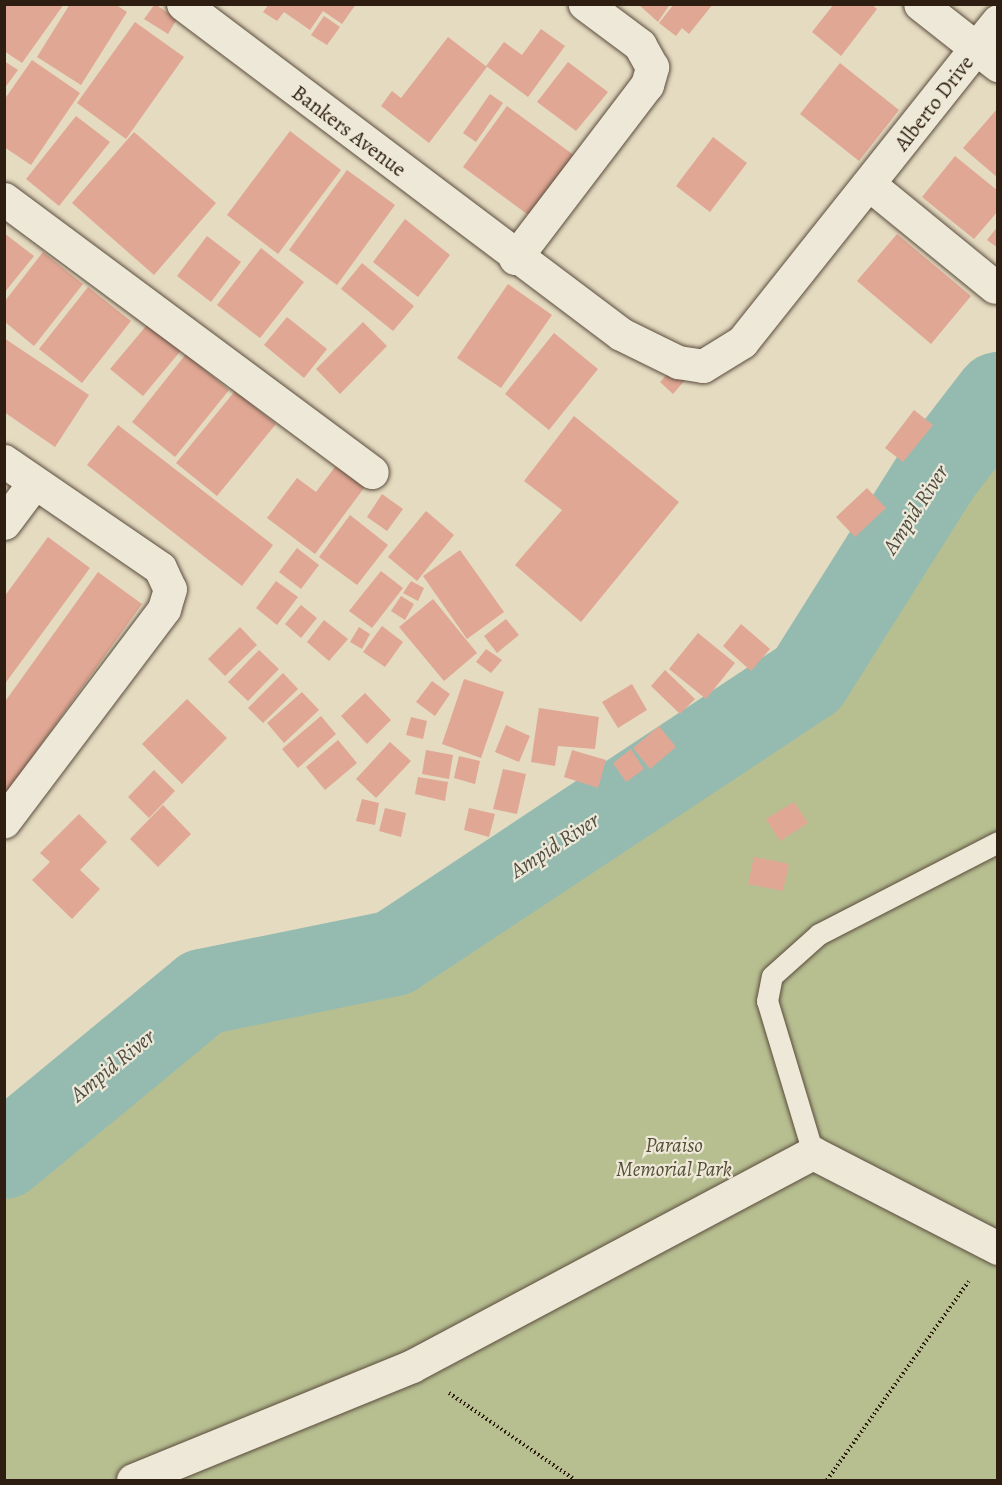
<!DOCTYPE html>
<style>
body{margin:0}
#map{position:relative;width:1002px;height:1485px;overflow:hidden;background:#e4dbc1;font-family:Alegreya,serif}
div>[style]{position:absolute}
.green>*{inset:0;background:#b7bf91}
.river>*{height:86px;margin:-43px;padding:0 43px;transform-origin:43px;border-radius:43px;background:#95bbb1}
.building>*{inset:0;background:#e0a794}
.path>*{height:4px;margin-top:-2px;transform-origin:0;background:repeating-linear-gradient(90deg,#2e1d11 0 1.5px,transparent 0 4.5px)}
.roads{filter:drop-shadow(0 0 2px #5c4c3d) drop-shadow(0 0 2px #5c4c3d)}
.lane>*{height:21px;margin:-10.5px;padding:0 10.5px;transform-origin:10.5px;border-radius:10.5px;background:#ede8d7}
.street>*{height:33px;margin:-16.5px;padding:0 16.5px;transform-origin:16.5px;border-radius:16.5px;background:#ede8d7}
.secondary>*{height:33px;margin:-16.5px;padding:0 16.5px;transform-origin:16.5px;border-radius:16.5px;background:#ede8d7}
span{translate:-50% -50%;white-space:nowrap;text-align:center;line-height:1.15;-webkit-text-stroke:4.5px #ede8d7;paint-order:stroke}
.street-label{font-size:21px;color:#2e1d11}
.park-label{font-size:21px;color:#574e37;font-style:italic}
.water-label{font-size:22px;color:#4d4c41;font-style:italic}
.frame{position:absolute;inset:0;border:6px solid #2e1d11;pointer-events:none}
</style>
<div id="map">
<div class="green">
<div style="clip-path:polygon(997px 395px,997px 1480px,5px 1480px,4px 1156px,203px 992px,394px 953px,808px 679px,937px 474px)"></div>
</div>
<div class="river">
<div style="left:4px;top:1156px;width:258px;rotate:-39.5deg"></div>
<div style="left:203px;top:992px;width:195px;rotate:-11.5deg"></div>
<div style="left:394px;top:953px;width:496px;rotate:-33.5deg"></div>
<div style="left:808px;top:679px;width:242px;rotate:-57.8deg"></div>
<div style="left:937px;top:474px;width:100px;rotate:-52.3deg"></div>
</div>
<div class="building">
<div style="clip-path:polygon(4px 4px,64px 4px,22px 63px,4px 51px)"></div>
<div style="clip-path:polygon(70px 4px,115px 4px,127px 12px,81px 85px,37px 57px)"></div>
<div style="clip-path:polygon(155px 4px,177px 19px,168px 34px,144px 19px)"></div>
<div style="clip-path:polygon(269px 4px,356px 4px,342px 24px,323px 11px,310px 30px,284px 12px,277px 21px,263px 12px)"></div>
<div style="clip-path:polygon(638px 4px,670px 4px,658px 22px)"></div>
<div style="clip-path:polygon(674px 4px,713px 4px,689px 34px,682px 28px,676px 36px,659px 23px)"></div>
<div style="clip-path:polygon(834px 4px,871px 4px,877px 9px,841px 56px,812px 32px)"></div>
<div style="clip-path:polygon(324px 16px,340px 27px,327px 45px,311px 35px)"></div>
<div style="clip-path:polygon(135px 22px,184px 57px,126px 139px,77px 103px)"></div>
<div style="clip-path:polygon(541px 29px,565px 46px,528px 97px,486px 66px,504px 42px,522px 55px)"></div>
<div style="clip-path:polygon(448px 37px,487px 67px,429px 143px,381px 106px,392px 91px,401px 98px)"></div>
<div style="clip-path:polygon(32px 60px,80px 93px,31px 165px,4px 147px,4px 100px)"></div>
<div style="clip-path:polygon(4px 61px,18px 70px,4px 89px)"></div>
<div style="clip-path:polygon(568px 62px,608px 92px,576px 131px,537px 102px)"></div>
<div style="clip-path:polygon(840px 63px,899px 110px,859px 161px,800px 114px)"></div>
<div style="clip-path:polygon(490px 94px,503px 103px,476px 142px,463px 133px)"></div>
<div style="clip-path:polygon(507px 106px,575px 156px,531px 217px,463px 167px)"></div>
<div style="clip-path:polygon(998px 108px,998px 178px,963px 148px)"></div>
<div style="clip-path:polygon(76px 116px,110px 142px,59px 206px,26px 179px)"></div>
<div style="clip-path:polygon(290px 131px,341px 170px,278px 254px,227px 215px)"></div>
<div style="clip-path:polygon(134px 132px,216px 203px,154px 275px,72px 203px)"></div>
<div style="clip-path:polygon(713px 137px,747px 163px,710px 212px,676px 186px)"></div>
<div style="clip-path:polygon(955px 156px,998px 191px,998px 211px,974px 239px,922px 197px)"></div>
<div style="clip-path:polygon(347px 170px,395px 205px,337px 285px,289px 250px)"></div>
<div style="clip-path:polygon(405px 219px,450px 255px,418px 297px,373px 262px)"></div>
<div style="clip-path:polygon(998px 226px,998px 248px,987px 240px)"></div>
<div style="clip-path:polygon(4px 233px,34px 256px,4px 293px)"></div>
<div style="clip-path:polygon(897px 234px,971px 296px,931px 344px,857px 281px)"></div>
<div style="clip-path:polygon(207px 236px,241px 262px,211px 302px,177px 276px)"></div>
<div style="clip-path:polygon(261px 248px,304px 282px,260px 338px,217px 305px)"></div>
<div style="clip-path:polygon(43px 252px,83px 284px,34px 346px,5px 322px,5px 301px)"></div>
<div style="clip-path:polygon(362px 263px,414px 306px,393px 331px,341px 289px)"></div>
<div style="clip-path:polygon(508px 284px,552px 315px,501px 388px,457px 358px)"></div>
<div style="clip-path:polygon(88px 287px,131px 321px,82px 383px,39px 349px)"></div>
<div style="clip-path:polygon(287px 317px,327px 349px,304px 378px,264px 345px)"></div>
<div style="clip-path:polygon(151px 320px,183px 348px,143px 396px,110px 369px)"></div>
<div style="clip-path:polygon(363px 322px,387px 346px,340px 394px,316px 369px)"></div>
<div style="clip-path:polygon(554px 333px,598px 369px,549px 430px,505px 394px)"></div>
<div style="clip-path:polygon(4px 338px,89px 395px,55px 447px,4px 412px)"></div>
<div style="clip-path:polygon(186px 354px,229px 390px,175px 457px,132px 422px)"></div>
<div style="clip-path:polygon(673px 368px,686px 379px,673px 394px,660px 382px)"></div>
<div style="clip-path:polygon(235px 391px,276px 424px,217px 496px,176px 463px)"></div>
<div style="clip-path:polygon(914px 410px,933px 425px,903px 462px,885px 448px)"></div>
<div style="clip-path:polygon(574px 416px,679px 502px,581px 622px,515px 565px,562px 510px,524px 481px)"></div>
<div style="clip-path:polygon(118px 425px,273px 545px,242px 586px,87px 465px)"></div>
<div style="clip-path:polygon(338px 463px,367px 484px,315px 554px,267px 518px,297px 478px,316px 492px)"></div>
<div style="clip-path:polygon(867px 488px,886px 508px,855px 537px,836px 517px)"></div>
<div style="clip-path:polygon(382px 494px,403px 509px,387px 531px,367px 517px)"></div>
<div style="clip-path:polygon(426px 511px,454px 535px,417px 581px,388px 557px)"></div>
<div style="clip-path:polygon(350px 515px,388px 545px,357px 585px,319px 557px)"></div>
<div style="clip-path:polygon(48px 537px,90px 568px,4px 685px,4px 597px)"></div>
<div style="clip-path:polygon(297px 548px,319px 565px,301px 589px,279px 572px)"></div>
<div style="clip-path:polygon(460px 550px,504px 612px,467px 639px,423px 576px)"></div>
<div style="clip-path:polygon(381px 571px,403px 588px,372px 628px,349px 611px)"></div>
<div style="clip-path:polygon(98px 572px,142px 604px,4px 796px,4px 703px)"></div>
<div style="clip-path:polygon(276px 581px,298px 597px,277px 625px,256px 608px)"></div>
<div style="clip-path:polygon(411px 581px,424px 588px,418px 601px,403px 593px)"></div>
<div style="clip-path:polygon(401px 596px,414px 604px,405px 620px,391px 611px)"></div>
<div style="clip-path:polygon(433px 599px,477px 653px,444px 681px,399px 627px)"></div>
<div style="clip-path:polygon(301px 605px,317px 618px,301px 638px,285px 624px)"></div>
<div style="clip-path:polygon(506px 619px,519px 635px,497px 653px,484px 636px)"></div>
<div style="clip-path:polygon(324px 620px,348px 639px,329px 661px,307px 642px)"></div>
<div style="clip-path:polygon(741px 624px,770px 649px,751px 671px,723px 646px)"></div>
<div style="clip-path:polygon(382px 626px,403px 642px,385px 667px,363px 652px)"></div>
<div style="clip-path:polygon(240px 627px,257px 645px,225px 676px,208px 659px)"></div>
<div style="clip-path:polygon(359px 627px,370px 634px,362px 649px,350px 642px)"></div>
<div style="clip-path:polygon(698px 633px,735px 663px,706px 699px,669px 669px)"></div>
<div style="clip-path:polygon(486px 649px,502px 660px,491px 673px,476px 662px)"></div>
<div style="clip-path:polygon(259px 650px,279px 669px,248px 701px,228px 682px)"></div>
<div style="clip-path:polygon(665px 670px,695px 699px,680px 714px,651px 686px)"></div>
<div style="clip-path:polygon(283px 673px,298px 689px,263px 723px,248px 708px)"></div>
<div style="clip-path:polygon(464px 679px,504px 692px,481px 758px,442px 744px)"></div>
<div style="clip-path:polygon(432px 681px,450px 694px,435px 716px,416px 702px)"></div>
<div style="clip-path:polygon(632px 684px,647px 710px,618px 728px,602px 702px)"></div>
<div style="clip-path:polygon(302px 692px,319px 710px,284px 743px,267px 723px)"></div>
<div style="clip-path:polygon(365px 693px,391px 720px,367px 744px,341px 716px)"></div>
<div style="clip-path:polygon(187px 699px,227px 738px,182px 784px,142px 744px)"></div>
<div style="clip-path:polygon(539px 708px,599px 717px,595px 749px,558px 746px,555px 766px,531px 762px)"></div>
<div style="clip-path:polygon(321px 716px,336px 734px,298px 768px,282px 749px)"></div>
<div style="clip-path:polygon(411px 717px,427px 721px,423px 739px,406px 735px)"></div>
<div style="clip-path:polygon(506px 725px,530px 736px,519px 762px,495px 752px)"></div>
<div style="clip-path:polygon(659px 726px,676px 747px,650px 769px,633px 748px)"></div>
<div style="clip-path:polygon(338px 740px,357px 763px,325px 790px,306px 767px)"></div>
<div style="clip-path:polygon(390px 742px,411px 761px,376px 798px,356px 779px)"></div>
<div style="clip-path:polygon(631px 749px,644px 769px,626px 782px,613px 763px)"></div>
<div style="clip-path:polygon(426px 750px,453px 755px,449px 779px,422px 774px)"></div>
<div style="clip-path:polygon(572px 750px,606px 760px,598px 788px,564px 777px)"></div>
<div style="clip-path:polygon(459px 756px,480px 761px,475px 784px,454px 778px)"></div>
<div style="clip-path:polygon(503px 769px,526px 774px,517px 814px,493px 809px)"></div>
<div style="clip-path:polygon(154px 770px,175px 791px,149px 818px,128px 797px)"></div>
<div style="clip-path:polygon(418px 777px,448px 782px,445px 801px,415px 794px)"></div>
<div style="clip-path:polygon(362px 799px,379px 803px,375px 825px,356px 821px)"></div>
<div style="clip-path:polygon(794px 802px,808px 823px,780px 841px,766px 819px)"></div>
<div style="clip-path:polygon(163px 805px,191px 834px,158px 867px,130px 839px)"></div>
<div style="clip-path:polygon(385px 808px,406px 813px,401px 837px,379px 831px)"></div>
<div style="clip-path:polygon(469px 808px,495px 814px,489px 837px,464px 830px)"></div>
<div style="clip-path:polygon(79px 814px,107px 842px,80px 870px,100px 889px,72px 919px,32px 880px,50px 862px,40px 853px)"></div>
<div style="clip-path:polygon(754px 857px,789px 864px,783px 891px,748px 884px)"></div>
</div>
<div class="path">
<div style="left:449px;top:1393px;width:153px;rotate:34.6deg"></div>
<div style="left:827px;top:1480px;width:244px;rotate:-54.5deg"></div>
</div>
<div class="roads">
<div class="lane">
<div style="left:813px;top:1153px;width:159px;rotate:-106.8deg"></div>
<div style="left:767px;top:1001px;width:25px;rotate:-79deg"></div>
<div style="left:772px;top:976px;width:63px;rotate:-41.8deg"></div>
<div style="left:819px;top:934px;width:201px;rotate:-27.2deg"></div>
</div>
<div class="street">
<div style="left:998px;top:21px;width:35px;rotate:129deg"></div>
<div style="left:976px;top:48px;width:28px;rotate:38deg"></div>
<div style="left:870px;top:185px;width:161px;rotate:39.2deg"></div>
<div style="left:4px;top:199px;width:458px;rotate:36.6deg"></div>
<div style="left:515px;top:258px;width:218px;rotate:-52.7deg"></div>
<div style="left:647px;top:85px;width:19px;rotate:-74deg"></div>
<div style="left:652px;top:67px;width:25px;rotate:-119deg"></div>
<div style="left:640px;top:45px;width:69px;rotate:-143.3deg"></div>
<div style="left:4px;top:461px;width:189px;rotate:34.4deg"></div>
<div style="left:160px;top:568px;width:23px;rotate:65deg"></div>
<div style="left:170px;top:589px;width:21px;rotate:107deg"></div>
<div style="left:164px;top:609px;width:266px;rotate:127deg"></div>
<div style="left:4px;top:523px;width:50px;rotate:-53.1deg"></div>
<div style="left:133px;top:1480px;width:301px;rotate:-22.2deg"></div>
<div style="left:412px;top:1366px;width:454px;rotate:-28deg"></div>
<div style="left:813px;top:1153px;width:208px;rotate:27.2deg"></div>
</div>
<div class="secondary">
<div style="left:183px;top:4px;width:548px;rotate:37deg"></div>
<div style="left:621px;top:334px;width:64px;rotate:26.2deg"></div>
<div style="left:678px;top:362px;width:25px;rotate:9deg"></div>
<div style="left:703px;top:366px;width:46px;rotate:-31.6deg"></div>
<div style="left:742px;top:342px;width:376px;rotate:-51.5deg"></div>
<div style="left:976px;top:48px;width:71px;rotate:-141.8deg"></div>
</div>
</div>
<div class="street-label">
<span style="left:934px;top:103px;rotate:-52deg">Alberto Drive</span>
<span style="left:349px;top:131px;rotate:37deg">Bankers Avenue</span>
</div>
<div class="park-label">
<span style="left:674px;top:1157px">Paraiso<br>Memorial Park</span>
</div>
<div class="water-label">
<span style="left:916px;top:510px;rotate:-57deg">Ampid River</span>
<span style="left:555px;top:846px;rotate:-33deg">Ampid River</span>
<span style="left:113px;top:1066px;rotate:-39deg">Ampid River</span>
</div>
<div class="frame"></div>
</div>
